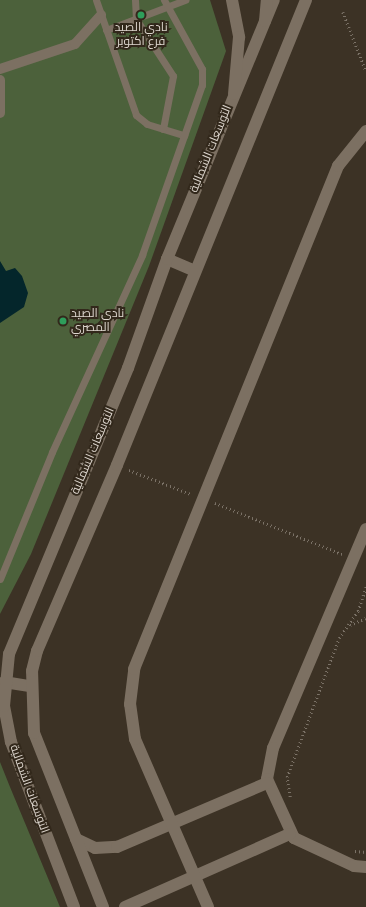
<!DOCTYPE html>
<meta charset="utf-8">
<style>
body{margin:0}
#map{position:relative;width:366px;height:907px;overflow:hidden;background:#3c3225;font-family:"DM Sans",Cairo,sans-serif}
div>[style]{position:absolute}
.green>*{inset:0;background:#4c613b}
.water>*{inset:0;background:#04262b}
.path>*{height:2.5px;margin-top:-1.25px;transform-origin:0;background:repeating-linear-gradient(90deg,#7b7267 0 1px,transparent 0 4px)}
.service>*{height:7px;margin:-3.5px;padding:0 3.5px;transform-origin:3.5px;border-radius:3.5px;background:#7c7062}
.pedestrian>*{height:10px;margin:-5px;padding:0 5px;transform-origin:5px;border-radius:5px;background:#7c7062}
.minor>*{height:12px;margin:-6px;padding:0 6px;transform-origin:6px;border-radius:6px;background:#7c7062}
.tertiary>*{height:12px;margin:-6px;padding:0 6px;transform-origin:6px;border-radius:6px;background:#7c7062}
.dots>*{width:11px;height:11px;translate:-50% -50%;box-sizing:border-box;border:2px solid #32281b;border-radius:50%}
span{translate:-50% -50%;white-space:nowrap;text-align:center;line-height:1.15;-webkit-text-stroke:4px #32281b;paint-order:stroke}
.poi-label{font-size:12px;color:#ded7cf}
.left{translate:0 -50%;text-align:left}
.street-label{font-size:12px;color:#ded7cf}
</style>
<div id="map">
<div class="green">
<div style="clip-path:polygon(0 0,210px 0,226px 51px,149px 266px,31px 554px,0 614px)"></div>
<div style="clip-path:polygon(0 762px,10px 787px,60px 907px,0 907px)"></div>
</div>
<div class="water">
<div style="clip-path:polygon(0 261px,6px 271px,15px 268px,22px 276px,28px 293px,24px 307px,0 323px)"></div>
</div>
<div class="path">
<div style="left:343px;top:12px;width:63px;rotate:68.7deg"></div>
<div style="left:129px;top:470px;width:66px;rotate:21.2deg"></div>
<div style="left:215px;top:503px;width:137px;rotate:21.9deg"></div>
<div style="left:350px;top:625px;width:17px;rotate:-24deg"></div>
<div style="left:290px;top:797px;width:20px;rotate:-99deg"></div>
<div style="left:287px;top:777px;width:148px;rotate:-69.5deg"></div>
<div style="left:339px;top:638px;width:33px;rotate:-55deg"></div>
<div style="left:358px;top:611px;width:26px;rotate:-72deg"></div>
<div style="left:355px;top:851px;width:11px;rotate:5deg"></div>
</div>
<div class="service">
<div style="left:96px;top:0;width:122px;rotate:70.8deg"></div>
<div style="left:136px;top:115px;width:14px;rotate:39deg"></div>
<div style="left:147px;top:124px;width:39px;rotate:17deg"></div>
<div style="left:135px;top:0;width:19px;rotate:87deg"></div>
<div style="left:136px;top:19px;width:68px;rotate:57deg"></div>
<div style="left:173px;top:76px;width:54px;rotate:100.7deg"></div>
<div style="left:106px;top:30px;width:85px;rotate:-20.8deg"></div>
<div style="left:0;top:579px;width:137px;rotate:-67.7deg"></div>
<div style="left:52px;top:452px;width:217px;rotate:-65.4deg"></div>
<div style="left:142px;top:255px;width:180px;rotate:-70.6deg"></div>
<div style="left:202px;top:85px;width:16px;rotate:-90deg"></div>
<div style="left:202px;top:69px;width:79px;rotate:-118.8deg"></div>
</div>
<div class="pedestrian">
<div style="left:0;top:69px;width:79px;rotate:-18.4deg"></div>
<div style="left:75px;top:44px;width:39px;rotate:-48deg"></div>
<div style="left:0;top:80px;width:33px;rotate:90deg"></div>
</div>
<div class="minor">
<div style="left:167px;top:259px;width:28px;rotate:23deg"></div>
<div style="left:366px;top:529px;width:238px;rotate:113deg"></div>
<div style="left:273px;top:748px;width:32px;rotate:101deg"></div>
<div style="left:267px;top:779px;width:65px;rotate:65.4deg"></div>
<div style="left:294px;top:838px;width:66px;rotate:25deg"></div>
<div style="left:354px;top:866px;width:12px;rotate:5deg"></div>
<div style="left:4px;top:682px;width:26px;rotate:9deg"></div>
<div style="left:76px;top:839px;width:21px;rotate:25deg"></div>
<div style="left:95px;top:848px;width:22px;rotate:-3deg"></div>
<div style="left:117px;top:847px;width:163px;rotate:-23.1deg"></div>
<div style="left:74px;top:907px;width:177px;rotate:-110.9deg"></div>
<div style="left:11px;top:742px;width:37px;rotate:-101deg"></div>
<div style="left:4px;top:706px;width:52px;rotate:-84.5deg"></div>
<div style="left:9px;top:654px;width:310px;rotate:-67.4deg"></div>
<div style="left:128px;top:368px;width:116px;rotate:-70.3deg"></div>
<div style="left:167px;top:259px;width:280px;rotate:-67.6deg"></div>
<div style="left:103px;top:907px;width:187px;rotate:-111.6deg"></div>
<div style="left:34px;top:733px;width:62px;rotate:-91.8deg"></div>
<div style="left:32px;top:671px;width:21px;rotate:-76deg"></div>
<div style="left:37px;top:651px;width:202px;rotate:-66.7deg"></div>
<div style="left:117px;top:465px;width:502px;rotate:-67.88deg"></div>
<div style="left:125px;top:907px;width:180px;rotate:-23.9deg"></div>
<div style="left:208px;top:907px;width:183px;rotate:-113.5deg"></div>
<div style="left:135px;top:739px;width:35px;rotate:-98deg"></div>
<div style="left:130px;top:704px;width:35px;rotate:-83deg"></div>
<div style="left:134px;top:669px;width:543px;rotate:-67.92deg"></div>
<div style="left:338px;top:166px;width:45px;rotate:-51.3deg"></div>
</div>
<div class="tertiary">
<div style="left:232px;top:0;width:38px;rotate:79deg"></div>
<div style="left:239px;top:37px;width:57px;rotate:95deg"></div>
<div style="left:265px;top:21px;width:21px;rotate:-85deg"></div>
</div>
<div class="dots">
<div style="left:141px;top:15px;background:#2e9e5b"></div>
<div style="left:63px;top:321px;background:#2e9e5b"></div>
</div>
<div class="poi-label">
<span style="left:141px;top:35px">نادي الصيد<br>فرع اكتوبر</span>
<span class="left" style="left:71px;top:321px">نادى الصيد<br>المصري</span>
</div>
<div class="street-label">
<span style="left:211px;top:149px;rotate:-68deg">التوسعات الشمالية</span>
<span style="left:93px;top:451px;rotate:-67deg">التوسعات الشمالية</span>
<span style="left:29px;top:789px;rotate:70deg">التوسعات الشمالية</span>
</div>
</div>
